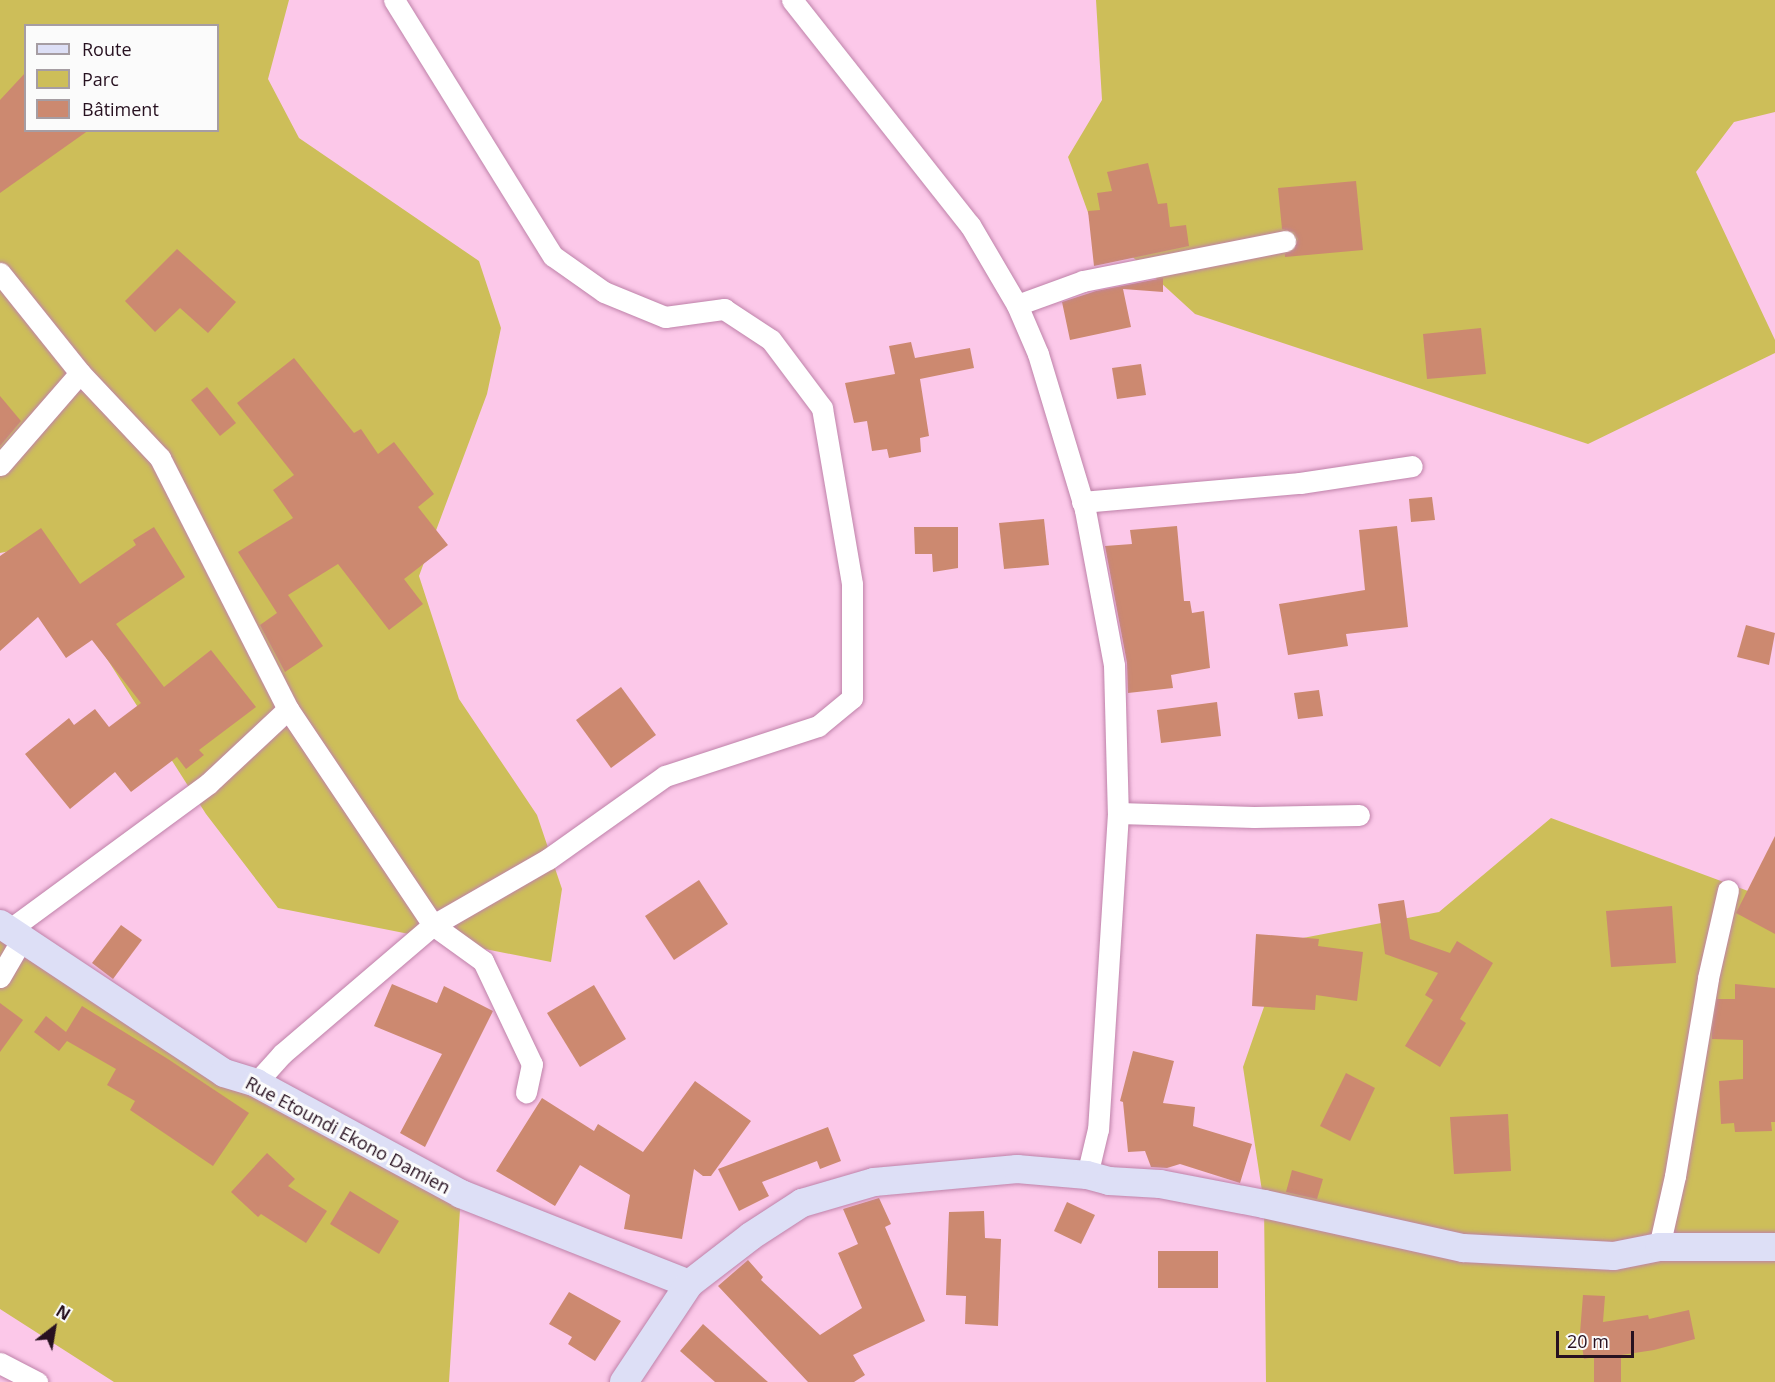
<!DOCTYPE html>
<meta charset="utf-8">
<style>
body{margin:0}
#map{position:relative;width:1775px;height:1382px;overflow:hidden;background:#fcc8e9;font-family:"Open Sans",sans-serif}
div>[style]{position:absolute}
.green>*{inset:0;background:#cdbe59}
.building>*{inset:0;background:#cc8970}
.roads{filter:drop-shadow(0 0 2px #be82a9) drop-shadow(0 0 2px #be82a9)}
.street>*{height:21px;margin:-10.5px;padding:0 10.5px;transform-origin:10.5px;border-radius:10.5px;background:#fff}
.secondary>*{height:28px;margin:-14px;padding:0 14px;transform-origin:14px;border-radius:14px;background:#dddff6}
span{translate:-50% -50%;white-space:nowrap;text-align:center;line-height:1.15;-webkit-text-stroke:6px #fbfbfb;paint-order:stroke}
.street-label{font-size:18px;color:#271120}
.legend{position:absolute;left:24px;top:24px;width:195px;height:108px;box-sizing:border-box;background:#fbfbfb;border:2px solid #a69da3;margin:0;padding:8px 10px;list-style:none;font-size:18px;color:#271120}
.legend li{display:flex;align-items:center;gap:12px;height:30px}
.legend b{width:30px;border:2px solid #a69da3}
.north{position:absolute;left:24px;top:1298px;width:60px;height:60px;-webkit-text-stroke:4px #fbfbfb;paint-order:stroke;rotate:31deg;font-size:16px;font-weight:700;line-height:24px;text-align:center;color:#271120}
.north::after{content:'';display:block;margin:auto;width:21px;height:27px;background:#271120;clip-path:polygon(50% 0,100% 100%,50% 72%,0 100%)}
.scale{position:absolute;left:1556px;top:1331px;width:78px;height:27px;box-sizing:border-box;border:3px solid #271120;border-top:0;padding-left:8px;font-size:18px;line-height:21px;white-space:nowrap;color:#271120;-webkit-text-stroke:4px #fbfbfb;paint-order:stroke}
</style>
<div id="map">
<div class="green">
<div style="clip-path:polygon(evenodd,0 0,289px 0,268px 79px,299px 138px,479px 261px,501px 328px,487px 394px,419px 576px,459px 699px,537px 815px,562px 889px,551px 962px,278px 908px,206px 814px,35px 546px,0 553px,0 0,26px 26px,218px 26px,218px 130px,26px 130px,26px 26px)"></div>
<div style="clip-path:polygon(1096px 0,1775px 0,1775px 112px,1734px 122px,1696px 172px,1775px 340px,1775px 353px,1588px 444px,1195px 314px,1090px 218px,1068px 157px,1102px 100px)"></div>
<div style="clip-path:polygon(1551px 818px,1775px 901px,1775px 1382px,1266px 1382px,1264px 1204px,1243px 1067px,1287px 941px,1439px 912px)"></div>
<div style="clip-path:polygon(0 924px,224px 1073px,461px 1194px,449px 1382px,114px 1382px,0 1309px)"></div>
</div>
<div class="building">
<div style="clip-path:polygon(26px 72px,26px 130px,89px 130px,0 193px,0 100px)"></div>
<div style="clip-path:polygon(1148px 163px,1158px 204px,1167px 203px,1170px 227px,1186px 225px,1189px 246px,1094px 266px,1088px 211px,1100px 210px,1097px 193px,1112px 191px,1107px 172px)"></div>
<div style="clip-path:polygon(1356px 181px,1363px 250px,1285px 257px,1285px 254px,1294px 250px,1298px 239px,1294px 232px,1282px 229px,1278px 188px)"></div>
<div style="clip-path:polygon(177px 249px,236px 302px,208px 333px,180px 308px,155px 332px,125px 301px)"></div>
<div style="clip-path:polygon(1163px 278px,1163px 292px,1123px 289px,1131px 327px,1070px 340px,1062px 302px,1096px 291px)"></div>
<div style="clip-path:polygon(1481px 328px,1486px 374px,1427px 379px,1423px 334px)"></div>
<div style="clip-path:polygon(911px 342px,915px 358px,970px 348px,974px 368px,920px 379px,929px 436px,920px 438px,921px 452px,889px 458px,887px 449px,872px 451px,867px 421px,854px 423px,845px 383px,895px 374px,889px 346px)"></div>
<div style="clip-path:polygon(294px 358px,354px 433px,361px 429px,378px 454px,394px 442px,434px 494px,418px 507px,448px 545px,404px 579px,423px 604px,389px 630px,338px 564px,288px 595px,323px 646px,285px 672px,260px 625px,277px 613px,238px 552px,293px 518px,273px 490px,294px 475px,237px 403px)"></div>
<div style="clip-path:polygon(1141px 364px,1146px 395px,1117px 399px,1112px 368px)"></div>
<div style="clip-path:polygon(207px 387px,236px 423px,220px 436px,191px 400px)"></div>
<div style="clip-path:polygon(0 396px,21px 421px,0 446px)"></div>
<div style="clip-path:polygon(1432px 497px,1435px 520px,1411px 522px,1409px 499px)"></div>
<div style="clip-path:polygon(1044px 519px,1049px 565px,1004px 569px,999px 523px)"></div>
<div style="clip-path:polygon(1177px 526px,1184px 601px,1190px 601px,1192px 613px,1204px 611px,1210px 668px,1171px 675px,1173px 688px,1128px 693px,1127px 663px,1105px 546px,1132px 544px,1130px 530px)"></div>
<div style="clip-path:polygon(1397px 526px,1408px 627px,1346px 634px,1348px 646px,1288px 655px,1279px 604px,1365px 590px,1359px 530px)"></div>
<div style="clip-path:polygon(154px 527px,185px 577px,116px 624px,164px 687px,211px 650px,256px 707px,199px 750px,204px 755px,186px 769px,177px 757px,131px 792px,115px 772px,70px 809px,25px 754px,69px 718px,74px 725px,95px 709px,109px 727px,141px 703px,92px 640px,66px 658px,38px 617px,0 651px,0 556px,41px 528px,80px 584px,136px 545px,133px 540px)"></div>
<div style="clip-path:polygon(914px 527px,958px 527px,958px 568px,933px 572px,932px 554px,915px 554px)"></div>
<div style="clip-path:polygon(1746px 625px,1775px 633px,1769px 665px,1737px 657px)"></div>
<div style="clip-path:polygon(621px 687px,656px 735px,611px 768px,576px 720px)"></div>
<div style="clip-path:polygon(1319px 690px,1323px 716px,1298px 719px,1294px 693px)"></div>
<div style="clip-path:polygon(1217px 702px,1221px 736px,1161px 743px,1157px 710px)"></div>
<div style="clip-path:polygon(1775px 836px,1775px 934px,1736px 913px)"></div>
<div style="clip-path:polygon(699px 880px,728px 924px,674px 960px,645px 916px)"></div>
<div style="clip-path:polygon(1404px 900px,1410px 939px,1450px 953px,1457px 941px,1493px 963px,1460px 1019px,1466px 1023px,1440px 1067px,1405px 1046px,1433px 1000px,1425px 995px,1438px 973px,1385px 954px,1378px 904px)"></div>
<div style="clip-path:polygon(1672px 906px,1676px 963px,1611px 967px,1606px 911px)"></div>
<div style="clip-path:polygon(121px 925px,142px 940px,113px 979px,92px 963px)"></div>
<div style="clip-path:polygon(1256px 934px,1319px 939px,1318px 946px,1363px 952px,1357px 1001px,1316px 995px,1315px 1010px,1252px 1006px)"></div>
<div style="clip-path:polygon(392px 984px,437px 1003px,444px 986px,493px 1011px,425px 1147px,400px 1133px,442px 1054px,374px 1026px)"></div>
<div style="clip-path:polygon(1735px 984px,1775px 988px,1775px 1122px,1771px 1122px,1772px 1131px,1735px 1132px,1734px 1123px,1721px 1124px,1719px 1081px,1743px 1079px,1743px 1040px,1712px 1039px,1712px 1030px,1717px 999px,1735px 999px)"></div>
<div style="clip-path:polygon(594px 985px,626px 1039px,580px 1067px,547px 1013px)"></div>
<div style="clip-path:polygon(0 1003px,23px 1020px,0 1052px)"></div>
<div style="clip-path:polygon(82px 1006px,168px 1059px,249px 1113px,213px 1166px,130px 1110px,135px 1101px,107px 1085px,116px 1069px,67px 1041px,59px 1051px,34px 1032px,46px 1016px,66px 1032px)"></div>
<div style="clip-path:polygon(1133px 1051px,1174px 1061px,1163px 1103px,1195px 1107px,1193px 1126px,1252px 1144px,1240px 1183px,1180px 1164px,1167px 1168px,1151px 1167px,1145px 1151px,1128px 1152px,1123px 1102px,1120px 1101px)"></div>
<div style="clip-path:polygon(1346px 1073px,1375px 1088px,1350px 1141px,1320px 1126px)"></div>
<div style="clip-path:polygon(695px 1081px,751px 1121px,711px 1176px,703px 1176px,694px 1169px,682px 1239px,624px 1229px,630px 1195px,580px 1165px,555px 1206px,496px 1171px,542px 1098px,594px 1131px,598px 1124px,643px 1152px)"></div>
<div style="clip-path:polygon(1508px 1114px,1511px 1171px,1454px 1174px,1450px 1117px)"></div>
<div style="clip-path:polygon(828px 1127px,841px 1161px,820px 1169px,817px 1161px,762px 1182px,769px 1196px,739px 1211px,718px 1169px)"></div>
<div style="clip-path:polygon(267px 1153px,295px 1179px,288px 1186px,327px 1211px,306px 1243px,261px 1214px,258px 1217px,231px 1192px)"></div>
<div style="clip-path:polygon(1292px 1170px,1323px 1179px,1317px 1199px,1286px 1192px)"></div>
<div style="clip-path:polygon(350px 1191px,399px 1221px,379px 1254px,330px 1224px)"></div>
<div style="clip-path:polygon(879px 1198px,891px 1224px,885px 1227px,925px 1321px,853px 1355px,865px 1375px,854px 1382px,808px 1382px,718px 1286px,748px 1260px,763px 1277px,761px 1280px,820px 1335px,862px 1308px,838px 1253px,858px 1244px,843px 1209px)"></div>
<div style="clip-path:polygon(1067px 1202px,1095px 1215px,1081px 1244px,1054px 1231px)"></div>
<div style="clip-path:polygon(984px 1211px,985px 1238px,1001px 1239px,998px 1326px,965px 1324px,966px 1296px,946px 1295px,949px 1212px)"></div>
<div style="clip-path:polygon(1158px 1251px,1218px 1251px,1218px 1288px,1158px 1288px)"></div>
<div style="clip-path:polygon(569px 1292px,621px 1321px,595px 1361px,568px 1344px,572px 1337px,549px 1324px)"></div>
<div style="clip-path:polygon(1583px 1295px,1605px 1296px,1603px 1322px,1648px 1315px,1649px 1319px,1689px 1310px,1695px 1339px,1654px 1350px,1621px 1355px,1621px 1382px,1594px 1382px,1594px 1357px,1584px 1359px,1580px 1333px)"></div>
<div style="clip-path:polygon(703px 1324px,768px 1382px,715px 1382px,680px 1351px)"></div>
</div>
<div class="roads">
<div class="street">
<div style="left:394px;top:0;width:301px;rotate:58.2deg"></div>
<div style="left:553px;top:256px;width:62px;rotate:35.2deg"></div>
<div style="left:604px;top:292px;width:66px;rotate:22.3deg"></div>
<div style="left:665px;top:317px;width:60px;rotate:-7.7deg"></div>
<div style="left:724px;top:309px;width:56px;rotate:33.4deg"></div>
<div style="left:771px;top:340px;width:85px;rotate:53.1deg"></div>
<div style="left:822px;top:408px;width:179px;rotate:80.3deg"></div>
<div style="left:852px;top:584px;width:114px;rotate:90deg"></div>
<div style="left:852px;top:698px;width:44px;rotate:140.5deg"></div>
<div style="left:818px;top:726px;width:161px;rotate:161.9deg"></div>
<div style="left:665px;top:776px;width:143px;rotate:144.6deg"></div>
<div style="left:548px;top:859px;width:133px;rotate:150.1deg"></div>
<div style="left:433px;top:925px;width:62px;rotate:35.8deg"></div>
<div style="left:483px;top:961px;width:114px;rotate:64.6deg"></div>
<div style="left:532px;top:1064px;width:29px;rotate:102deg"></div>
<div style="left:792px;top:0;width:287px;rotate:51.7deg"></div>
<div style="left:970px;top:225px;width:93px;rotate:59.6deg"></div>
<div style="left:1017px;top:305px;width:53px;rotate:66.8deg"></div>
<div style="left:1038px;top:354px;width:163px;rotate:73.2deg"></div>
<div style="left:1085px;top:510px;width:158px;rotate:79.4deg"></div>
<div style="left:1114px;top:665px;width:148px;rotate:88.5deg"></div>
<div style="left:1118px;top:813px;width:317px;rotate:93.6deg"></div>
<div style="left:1098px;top:1129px;width:47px;rotate:103.4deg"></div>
<div style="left:0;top:273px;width:128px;rotate:51.3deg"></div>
<div style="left:80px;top:373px;width:117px;rotate:46.7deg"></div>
<div style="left:160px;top:458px;width:282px;rotate:63deg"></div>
<div style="left:288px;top:709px;width:260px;rotate:56.1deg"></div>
<div style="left:433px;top:925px;width:199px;rotate:139.5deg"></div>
<div style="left:282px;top:1054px;width:39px;rotate:132deg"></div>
<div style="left:1017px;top:305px;width:70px;rotate:-20deg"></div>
<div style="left:1083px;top:281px;width:206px;rotate:-11.2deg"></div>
<div style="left:0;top:465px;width:122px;rotate:-49deg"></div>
<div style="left:1082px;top:502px;width:219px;rotate:-5deg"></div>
<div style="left:1300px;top:483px;width:113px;rotate:-8.6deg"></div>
<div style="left:1118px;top:813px;width:136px;rotate:1.7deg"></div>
<div style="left:1254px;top:817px;width:105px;rotate:-1.1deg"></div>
<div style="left:9px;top:930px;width:248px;rotate:-36.3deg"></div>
<div style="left:209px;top:783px;width:108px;rotate:-43.1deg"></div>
<div style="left:0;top:977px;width:44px;rotate:-59.9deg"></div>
<div style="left:1659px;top:1247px;width:73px;rotate:-77.3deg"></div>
<div style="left:1675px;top:1176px;width:201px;rotate:-80.5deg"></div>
<div style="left:1708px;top:978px;width:90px;rotate:-77.2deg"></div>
<div style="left:0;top:1363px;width:42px;rotate:27.2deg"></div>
</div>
<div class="secondary">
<div style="left:0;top:924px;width:269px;rotate:33.6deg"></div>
<div style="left:224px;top:1073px;width:34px;rotate:17deg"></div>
<div style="left:256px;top:1083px;width:233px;rotate:28.4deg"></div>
<div style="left:461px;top:1194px;width:245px;rotate:21.5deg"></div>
<div style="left:624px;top:1382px;width:118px;rotate:-56.4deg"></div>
<div style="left:689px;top:1284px;width:78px;rotate:-37.7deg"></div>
<div style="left:751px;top:1236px;width:61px;rotate:-32.9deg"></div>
<div style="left:802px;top:1203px;width:75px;rotate:-16.3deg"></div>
<div style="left:874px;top:1182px;width:144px;rotate:-5.2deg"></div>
<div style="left:1017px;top:1169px;width:70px;rotate:4.9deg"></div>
<div style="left:1087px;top:1175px;width:23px;rotate:15deg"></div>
<div style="left:1109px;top:1181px;width:51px;rotate:3.4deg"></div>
<div style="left:1160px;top:1184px;width:106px;rotate:10.9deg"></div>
<div style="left:1264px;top:1204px;width:204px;rotate:12.5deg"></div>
<div style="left:1463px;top:1248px;width:151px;rotate:3deg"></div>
<div style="left:1614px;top:1256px;width:46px;rotate:-11.3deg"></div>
<div style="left:1659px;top:1247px;width:116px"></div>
</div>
</div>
<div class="street-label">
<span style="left:348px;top:1135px;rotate:28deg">Rue Etoundi Ekono Damien</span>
</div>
<ul class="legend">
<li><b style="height:8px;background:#dddff6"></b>Route</li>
<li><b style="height:16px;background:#cdbe59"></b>Parc</li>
<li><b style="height:16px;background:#cc8970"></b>Bâtiment</li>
</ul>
<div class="north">N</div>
<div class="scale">20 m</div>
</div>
